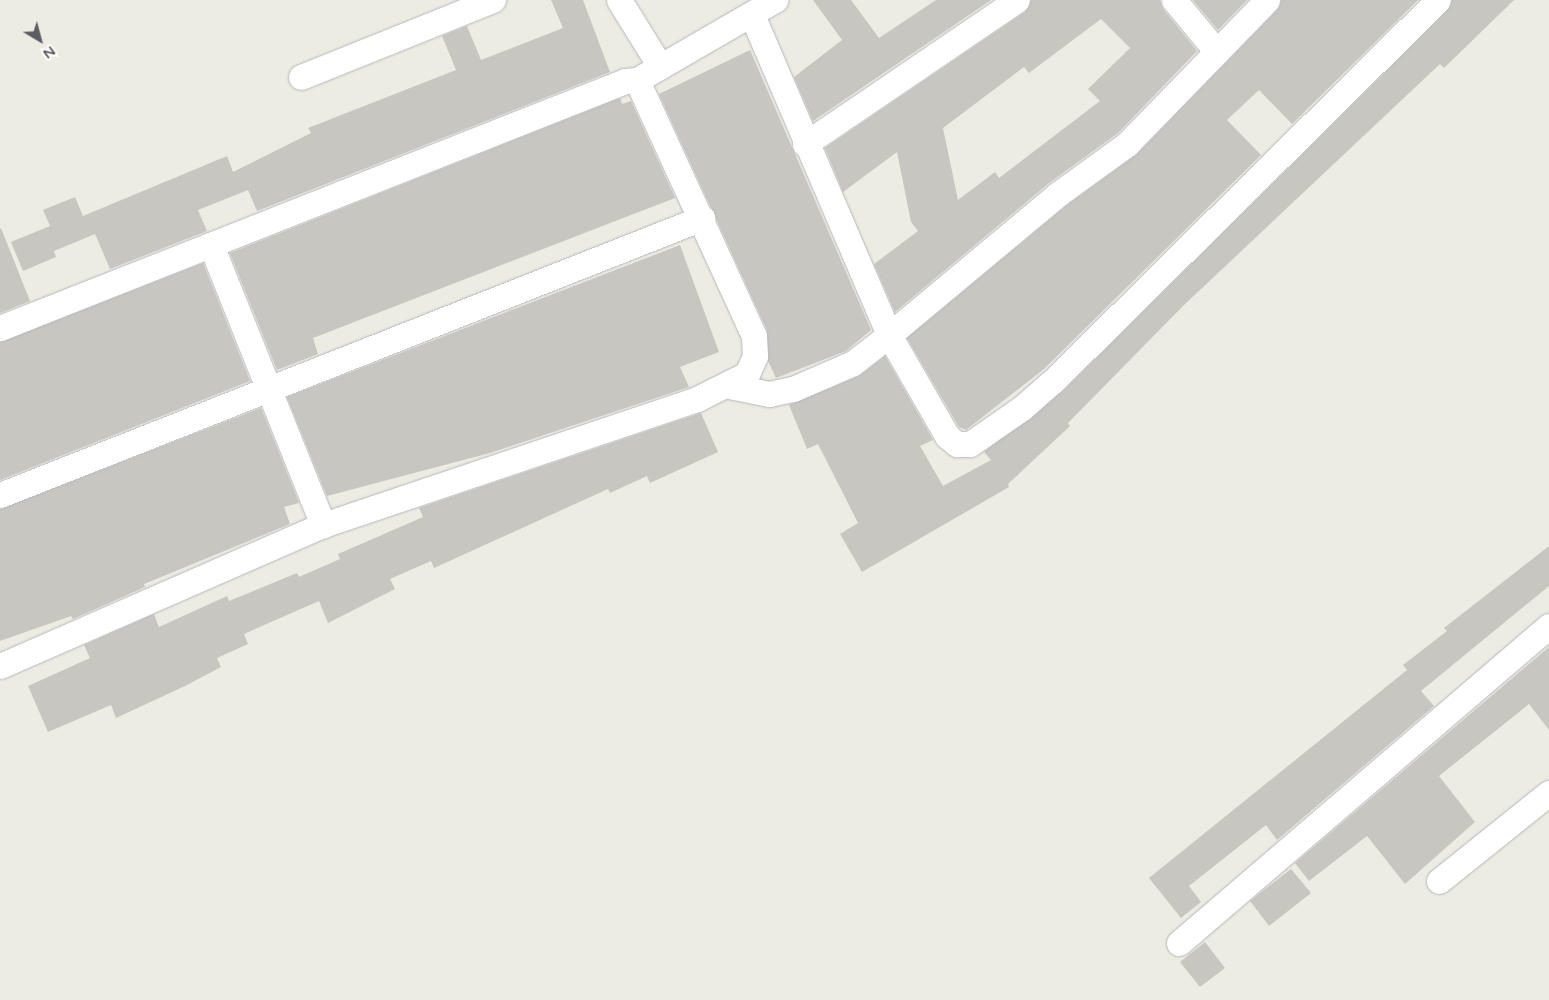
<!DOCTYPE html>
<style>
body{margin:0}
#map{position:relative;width:1549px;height:1000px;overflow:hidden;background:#edece3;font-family:"Varela Round",sans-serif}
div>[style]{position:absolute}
.building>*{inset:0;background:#c8c6c0}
.roads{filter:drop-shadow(0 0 1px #b5b7bd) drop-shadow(0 0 1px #b5b7bd)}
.minor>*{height:25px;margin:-12.5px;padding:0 12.5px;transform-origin:12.5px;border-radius:12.5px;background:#fff}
span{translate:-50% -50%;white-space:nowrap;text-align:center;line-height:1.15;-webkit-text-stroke:4.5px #fff;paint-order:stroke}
.north{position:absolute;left:15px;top:15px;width:50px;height:50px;-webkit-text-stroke:4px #fff;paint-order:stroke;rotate:143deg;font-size:14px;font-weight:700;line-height:20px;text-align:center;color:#5b5d63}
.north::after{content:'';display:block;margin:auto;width:18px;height:22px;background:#5b5d63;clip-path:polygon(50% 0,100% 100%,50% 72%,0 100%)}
</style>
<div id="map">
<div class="building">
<div style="clip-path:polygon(551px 0,583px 0,610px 72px,257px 211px,248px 190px,198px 210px,207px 231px,110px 269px,95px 234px,54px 251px,56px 257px,23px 271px,11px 242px,50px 226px,43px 210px,75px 197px,83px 216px,227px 156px,233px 172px,311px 133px,308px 128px,456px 70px,442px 36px,467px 26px,481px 60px,563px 28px)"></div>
<div style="clip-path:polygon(813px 0,851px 0,879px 38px,936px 0,991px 0,813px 121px,794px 77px,842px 40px)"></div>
<div style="clip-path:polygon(evenodd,1031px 0,1160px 0,1163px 9px,1197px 51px,1118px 133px,1049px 183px,895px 312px,874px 264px,918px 231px,911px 222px,897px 152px,843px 192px,825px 148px,1025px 12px,1031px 0,1101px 19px,1130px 48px,1088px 89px,1100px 101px,999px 178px,995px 172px,958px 200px,943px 128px,1024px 67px,1029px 73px,1101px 19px)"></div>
<div style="clip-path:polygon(1193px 0,1247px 0,1218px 30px)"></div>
<div style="clip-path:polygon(1281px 0,1418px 0,1292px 124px,1259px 90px,1227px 120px,1261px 155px,1044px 369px,966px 430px,959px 427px,907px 338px,1067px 205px,1137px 154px,1277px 10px)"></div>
<div style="clip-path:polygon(1452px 0,1514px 0,1444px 68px,1440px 64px,1183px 306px,1068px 423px,1070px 426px,1008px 484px,1009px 487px,862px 572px,840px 534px,858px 523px,818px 444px,807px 449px,789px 405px,859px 376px,885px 356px,933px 440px,920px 446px,943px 486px,991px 460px,984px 452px,1064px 390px,1448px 10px)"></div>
<div style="clip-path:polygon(750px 50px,871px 330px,846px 351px,776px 378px,768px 361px,767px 330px,659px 94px)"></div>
<div style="clip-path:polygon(620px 98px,622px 104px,631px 101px,675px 198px,313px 338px,318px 354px,277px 370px,230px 253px)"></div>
<div style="clip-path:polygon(1px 228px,30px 301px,0 313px,0 229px)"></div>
<div style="clip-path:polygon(680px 245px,719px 352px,680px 367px,689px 387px,490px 453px,327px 496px,287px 397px)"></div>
<div style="clip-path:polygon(203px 263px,250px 381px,0 480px,0 342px)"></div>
<div style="clip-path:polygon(261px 408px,299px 503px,284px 507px,290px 524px,144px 584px,145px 587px,73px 619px,71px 616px,0 641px,0 509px)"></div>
<div style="clip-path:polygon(701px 413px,718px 452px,650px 483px,647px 476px,610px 493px,608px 489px,434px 568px,431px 561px,390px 579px,395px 589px,328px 623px,319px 601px,244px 634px,248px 644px,217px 658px,221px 667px,185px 686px,116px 718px,111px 705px,48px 732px,28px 686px,90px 658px,84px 645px,154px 614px,159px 627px,227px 596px,229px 601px,297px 573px,299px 577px,340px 559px,338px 554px,423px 517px,419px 508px)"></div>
<div style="clip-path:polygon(1549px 546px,1549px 586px,1421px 691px,1434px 706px,1277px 840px,1266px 825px,1189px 886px,1201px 902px,1181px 918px,1149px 878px,1407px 670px,1403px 665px,1447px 631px,1444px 628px)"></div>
<div style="clip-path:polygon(1549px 647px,1549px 730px,1529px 704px,1439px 776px,1475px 822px,1405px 884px,1367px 836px,1309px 881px,1295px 863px)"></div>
<div style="clip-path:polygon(1291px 869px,1311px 893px,1269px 926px,1250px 901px)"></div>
<div style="clip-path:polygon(1205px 942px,1225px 968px,1200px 987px,1180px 962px)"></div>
</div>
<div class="roads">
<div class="minor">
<div style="left:619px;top:0;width:78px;rotate:58.2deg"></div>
<div style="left:1174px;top:0;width:67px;rotate:50.4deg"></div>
<div style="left:752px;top:15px;width:348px;rotate:66.8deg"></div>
<div style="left:889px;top:335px;width:220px;rotate:-39.8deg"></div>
<div style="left:1058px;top:194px;width:85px;rotate:-35.9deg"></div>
<div style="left:1127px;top:144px;width:201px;rotate:-45.8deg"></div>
<div style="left:301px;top:77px;width:207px;rotate:-21.9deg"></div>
<div style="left:805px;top:144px;width:256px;rotate:-34.2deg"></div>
<div style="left:211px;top:245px;width:302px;rotate:68.2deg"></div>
<div style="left:0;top:328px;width:672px;rotate:-21.56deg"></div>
<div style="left:625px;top:81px;width:12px;rotate:-5deg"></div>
<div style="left:637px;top:80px;width:160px;rotate:-30.1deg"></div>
<div style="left:729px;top:386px;width:41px;rotate:11.3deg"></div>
<div style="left:769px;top:394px;width:25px;rotate:-12deg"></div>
<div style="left:793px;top:389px;width:65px;rotate:-23.4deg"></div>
<div style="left:853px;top:363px;width:46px;rotate:-37.9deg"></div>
<div style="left:889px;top:335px;width:116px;rotate:60.1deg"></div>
<div style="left:947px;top:436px;width:13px;rotate:39deg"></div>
<div style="left:957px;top:444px;width:13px"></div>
<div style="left:970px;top:444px;width:63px;rotate:-34.7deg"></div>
<div style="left:1022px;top:408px;width:43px;rotate:-41.2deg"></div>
<div style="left:1054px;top:380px;width:540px;rotate:-44.7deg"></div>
<div style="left:0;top:495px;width:755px;rotate:-21.53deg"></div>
<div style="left:0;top:666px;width:352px;rotate:-23.6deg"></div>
<div style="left:323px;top:525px;width:395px;rotate:-18.6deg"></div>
<div style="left:697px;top:399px;width:56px;rotate:-26.6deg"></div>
<div style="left:747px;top:374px;width:20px;rotate:-66deg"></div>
<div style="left:755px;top:356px;width:20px;rotate:-93deg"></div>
<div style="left:754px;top:336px;width:281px;rotate:-114.6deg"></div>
<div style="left:1439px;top:881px;width:141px;rotate:-38.7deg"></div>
<div style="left:1179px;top:943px;width:487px;rotate:-40.6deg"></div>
</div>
</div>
<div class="north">N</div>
</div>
